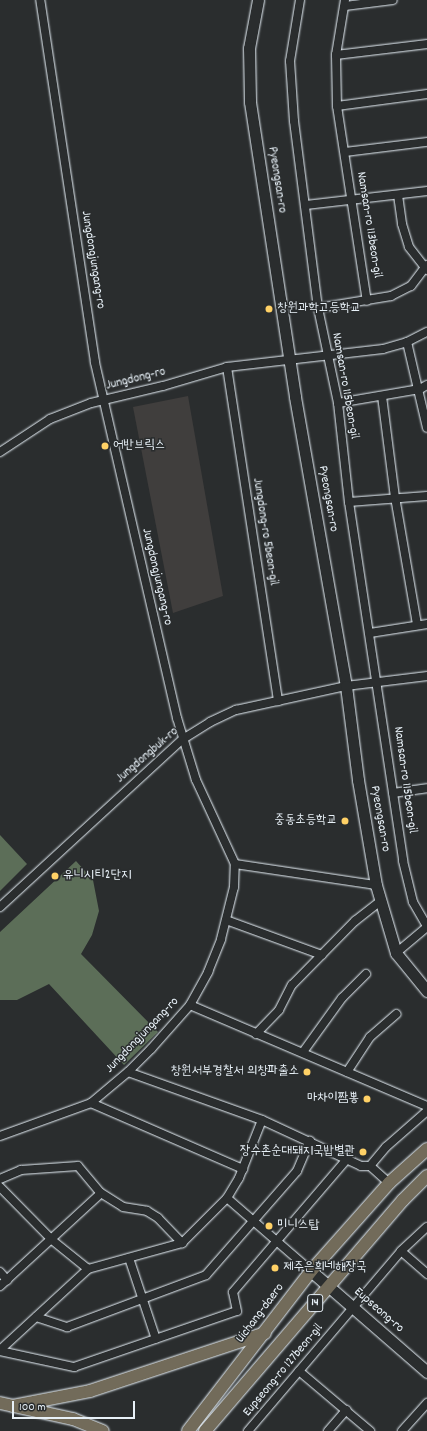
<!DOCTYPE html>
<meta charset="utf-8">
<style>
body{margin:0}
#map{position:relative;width:427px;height:1431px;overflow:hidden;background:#2a2d2e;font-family:Dekko,"Poor Story",sans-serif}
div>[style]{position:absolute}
.built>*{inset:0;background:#403e3d}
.green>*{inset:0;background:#5c6e58}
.roads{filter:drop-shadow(0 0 1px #e8f1f8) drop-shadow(0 0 1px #e8f1f8)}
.minor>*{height:8px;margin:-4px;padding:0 4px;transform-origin:4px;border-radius:4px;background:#2a2d2e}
.secondary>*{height:11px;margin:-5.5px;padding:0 5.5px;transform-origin:5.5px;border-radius:5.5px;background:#2a2d2e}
.primary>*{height:12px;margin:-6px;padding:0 6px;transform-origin:6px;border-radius:6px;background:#726b5a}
.dots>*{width:11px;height:11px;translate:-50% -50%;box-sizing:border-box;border:2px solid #2a2d2e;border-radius:50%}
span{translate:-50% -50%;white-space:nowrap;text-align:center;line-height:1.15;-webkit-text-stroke:3px #2a2d2e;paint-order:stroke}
.shield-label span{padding:1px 3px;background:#2a2d2e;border:1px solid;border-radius:3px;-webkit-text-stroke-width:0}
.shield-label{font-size:12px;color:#e8f1f8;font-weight:700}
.street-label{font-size:13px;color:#e8f1f8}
.poi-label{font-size:13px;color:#e8f1f8}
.left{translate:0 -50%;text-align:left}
.right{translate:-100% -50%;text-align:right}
.scale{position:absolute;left:12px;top:1401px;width:123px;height:18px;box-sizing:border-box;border:2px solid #e8f1f8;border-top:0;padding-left:5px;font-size:12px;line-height:14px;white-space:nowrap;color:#e8f1f8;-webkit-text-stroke:3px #2a2d2e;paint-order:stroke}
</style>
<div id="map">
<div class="built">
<div style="clip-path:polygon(188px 396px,223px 596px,173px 613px,133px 407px)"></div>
</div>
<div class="green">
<div style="clip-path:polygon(0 835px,27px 864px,0 891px)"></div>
<div style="clip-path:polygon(76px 861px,93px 880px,99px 911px,92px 935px,81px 954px,158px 1032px,124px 1065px,49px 984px,17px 1000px,0 1000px,0 932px)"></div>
</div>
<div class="roads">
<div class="minor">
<div style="left:300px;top:0;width:62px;rotate:99.3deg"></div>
<div style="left:290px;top:61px;width:60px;rotate:86.2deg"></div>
<div style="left:294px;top:121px;width:189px;rotate:82.7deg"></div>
<div style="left:318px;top:308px;width:97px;rotate:78.1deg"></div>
<div style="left:338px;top:403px;width:100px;rotate:83.7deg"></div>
<div style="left:349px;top:502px;width:363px;rotate:81.4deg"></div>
<div style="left:403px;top:861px;width:42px;rotate:76.3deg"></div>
<div style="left:413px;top:902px;width:28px;rotate:60deg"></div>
<div style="left:345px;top:0;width:56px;rotate:99.3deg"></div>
<div style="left:336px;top:55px;width:51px;rotate:88.9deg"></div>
<div style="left:337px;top:106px;width:197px;rotate:81.3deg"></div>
<div style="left:345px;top:6px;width:48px;rotate:-7.1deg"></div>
<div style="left:336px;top:55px;width:92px;rotate:-6.9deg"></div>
<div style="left:337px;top:106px;width:91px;rotate:-7.6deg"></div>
<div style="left:345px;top:152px;width:83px;rotate:-7deg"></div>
<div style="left:398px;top:195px;width:29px;rotate:82deg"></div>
<div style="left:402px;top:224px;width:24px;rotate:73deg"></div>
<div style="left:409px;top:247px;width:29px;rotate:52deg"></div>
<div style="left:306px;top:205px;width:122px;rotate:-6.6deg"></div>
<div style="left:318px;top:308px;width:74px;rotate:-9.3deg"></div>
<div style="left:391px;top:296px;width:22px;rotate:-27deg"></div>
<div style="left:411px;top:286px;width:26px;rotate:-53deg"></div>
<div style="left:407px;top:342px;width:88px;rotate:76.9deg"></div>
<div style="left:227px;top:367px;width:338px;rotate:81.3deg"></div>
<div style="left:382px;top:396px;width:102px;rotate:82.7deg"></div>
<div style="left:395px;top:497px;width:130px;rotate:80.2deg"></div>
<div style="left:338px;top:403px;width:83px;rotate:-9.7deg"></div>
<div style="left:420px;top:389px;width:8px;rotate:-30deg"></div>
<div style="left:0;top:452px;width:60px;rotate:-33.4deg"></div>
<div style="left:50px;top:419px;width:44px;rotate:-21.3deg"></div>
<div style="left:91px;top:403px;width:74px;rotate:-13.3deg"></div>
<div style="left:163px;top:386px;width:67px;rotate:-16.5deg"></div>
<div style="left:227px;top:367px;width:157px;rotate:-6.6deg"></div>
<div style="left:383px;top:349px;width:25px;rotate:-16deg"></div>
<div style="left:407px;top:342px;width:22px;rotate:-27deg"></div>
<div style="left:349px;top:502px;width:78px;rotate:-4.4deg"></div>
<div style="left:370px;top:633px;width:58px;rotate:-9deg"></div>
<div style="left:393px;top:793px;width:34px;rotate:-8deg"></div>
<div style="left:235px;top:864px;width:143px;rotate:8.5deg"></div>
<div style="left:0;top:907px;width:248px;rotate:-42.6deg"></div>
<div style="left:183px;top:739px;width:32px;rotate:-32deg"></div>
<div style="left:210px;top:722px;width:29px;rotate:-25deg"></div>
<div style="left:236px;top:710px;width:113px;rotate:-12.3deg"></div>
<div style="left:346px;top:686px;width:82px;rotate:-7deg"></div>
<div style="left:226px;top:920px;width:102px;rotate:20deg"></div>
<div style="left:396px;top:953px;width:40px;rotate:-40deg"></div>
<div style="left:190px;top:1005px;width:258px;rotate:23.1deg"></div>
<div style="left:256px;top:1034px;width:33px;rotate:-46deg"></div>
<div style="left:279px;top:1010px;width:28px;rotate:-63deg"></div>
<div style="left:292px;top:985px;width:90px;rotate:-45.5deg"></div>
<div style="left:355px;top:921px;width:33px;rotate:-38deg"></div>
<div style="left:303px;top:1052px;width:67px;rotate:-54.2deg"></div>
<div style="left:342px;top:998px;width:34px;rotate:-45deg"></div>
<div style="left:128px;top:1072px;width:142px;rotate:19.7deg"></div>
<div style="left:262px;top:1120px;width:109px;rotate:24.9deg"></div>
<div style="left:361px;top:1166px;width:9px"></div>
<div style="left:347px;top:1072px;width:42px;rotate:-56.7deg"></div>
<div style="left:370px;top:1037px;width:35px;rotate:-41deg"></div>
<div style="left:91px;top:1103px;width:166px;rotate:23.5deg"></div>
<div style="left:0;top:1136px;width:97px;rotate:-19.9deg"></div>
<div style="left:91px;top:1103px;width:48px;rotate:-40deg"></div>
<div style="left:128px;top:1072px;width:33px;rotate:-45deg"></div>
<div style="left:151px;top:1049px;width:59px;rotate:-48.4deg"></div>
<div style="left:190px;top:1005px;width:38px;rotate:-61deg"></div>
<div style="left:208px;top:972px;width:35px;rotate:-68deg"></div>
<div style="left:221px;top:939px;width:54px;rotate:-76deg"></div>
<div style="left:234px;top:887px;width:23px;rotate:-88deg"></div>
<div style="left:235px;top:864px;width:93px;rotate:-114.9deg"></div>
<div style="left:196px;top:780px;width:65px;rotate:-107deg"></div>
<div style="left:177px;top:718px;width:365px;rotate:-103deg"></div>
<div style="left:95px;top:362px;width:366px;rotate:-98.6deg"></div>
<div style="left:0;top:1179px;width:23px;rotate:-23deg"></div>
<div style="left:21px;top:1170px;width:57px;rotate:-4deg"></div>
<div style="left:78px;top:1166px;width:35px;rotate:50deg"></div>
<div style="left:101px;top:1193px;width:26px;rotate:32deg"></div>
<div style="left:123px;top:1207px;width:24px;rotate:9deg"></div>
<div style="left:147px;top:1211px;width:13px;rotate:32deg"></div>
<div style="left:158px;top:1218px;width:35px;rotate:46deg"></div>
<div style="left:389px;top:1183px;width:25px;rotate:-138deg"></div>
<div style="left:370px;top:1166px;width:25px;rotate:-50deg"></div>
<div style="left:386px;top:1147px;width:55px;rotate:-41.3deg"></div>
<div style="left:0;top:1187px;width:74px;rotate:45.5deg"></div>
<div style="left:52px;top:1240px;width:46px;rotate:38.9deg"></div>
<div style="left:227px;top:1198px;width:111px;rotate:41deg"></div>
<div style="left:401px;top:1251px;width:35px;rotate:41deg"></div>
<div style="left:129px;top:1258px;width:85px;rotate:71.6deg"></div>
<div style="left:0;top:1272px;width:11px;rotate:49deg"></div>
<div style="left:0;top:1286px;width:137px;rotate:-42.6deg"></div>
<div style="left:36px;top:1317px;width:33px;rotate:18deg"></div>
<div style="left:67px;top:1327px;width:148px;rotate:-20.5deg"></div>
<div style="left:206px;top:1275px;width:138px;rotate:-48.8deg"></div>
<div style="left:297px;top:1171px;width:33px;rotate:-67deg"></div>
<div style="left:0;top:1350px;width:120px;rotate:-42.6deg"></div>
<div style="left:88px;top:1269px;width:98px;rotate:-15.5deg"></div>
<div style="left:182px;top:1243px;width:64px;rotate:-45deg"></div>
<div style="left:227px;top:1198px;width:23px;rotate:-59deg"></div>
<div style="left:239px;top:1178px;width:62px;rotate:-68.4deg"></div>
<div style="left:0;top:1351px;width:76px;rotate:12.2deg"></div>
<div style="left:74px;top:1367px;width:172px;rotate:-19deg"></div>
<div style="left:237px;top:1311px;width:19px;rotate:-102deg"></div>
<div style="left:233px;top:1292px;width:177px;rotate:-49.4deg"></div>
<div style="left:299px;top:1371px;width:93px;rotate:40.2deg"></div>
<div style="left:248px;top:1431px;width:236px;rotate:-49.6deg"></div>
<div style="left:401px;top:1251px;width:35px;rotate:-43deg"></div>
<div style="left:328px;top:1431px;width:28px;rotate:-49deg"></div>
<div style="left:402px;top:1431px;width:38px;rotate:-48deg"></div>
</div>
<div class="secondary">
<div style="left:258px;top:0;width:49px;rotate:100.6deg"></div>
<div style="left:249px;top:48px;width:54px;rotate:88.9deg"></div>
<div style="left:250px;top:102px;width:298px;rotate:81.3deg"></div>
<div style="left:295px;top:397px;width:293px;rotate:80deg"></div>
<div style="left:346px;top:686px;width:95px;rotate:82.7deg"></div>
<div style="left:358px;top:780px;width:107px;rotate:80.3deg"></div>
<div style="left:376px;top:885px;width:71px;rotate:73.6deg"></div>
<div style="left:396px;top:953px;width:49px;rotate:50.8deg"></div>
<div style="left:311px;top:1271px;width:154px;rotate:41deg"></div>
</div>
<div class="primary">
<div style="left:0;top:1403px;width:75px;rotate:12.4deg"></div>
<div style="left:73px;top:1419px;width:32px;rotate:22deg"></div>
<div style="left:13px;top:1406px;width:78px;rotate:-11deg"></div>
<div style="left:90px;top:1391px;width:184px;rotate:-18.3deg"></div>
<div style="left:188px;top:1431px;width:202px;rotate:-52.4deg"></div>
<div style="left:311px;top:1271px;width:118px;rotate:-48.4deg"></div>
<div style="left:389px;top:1183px;width:51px;rotate:-41.8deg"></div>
<div style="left:205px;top:1431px;width:304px;rotate:-49.4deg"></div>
<div style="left:403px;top:1200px;width:34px;rotate:-45deg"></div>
</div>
</div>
<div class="dots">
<div style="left:269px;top:309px;background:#ffd166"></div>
<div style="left:105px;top:446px;background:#ffd166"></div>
<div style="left:345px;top:821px;background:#ffd166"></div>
<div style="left:55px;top:876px;background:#ffd166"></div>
<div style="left:307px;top:1072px;background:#ffd166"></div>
<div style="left:367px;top:1099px;background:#ffd166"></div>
<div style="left:363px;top:1152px;background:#ffd166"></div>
<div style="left:269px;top:1226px;background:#ffd166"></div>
<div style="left:275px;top:1268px;background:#ffd166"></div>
</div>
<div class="shield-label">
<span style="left:315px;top:1303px">14</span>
</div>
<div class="street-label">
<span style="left:276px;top:180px;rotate:81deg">Pyeongsan-ro</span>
<span style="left:368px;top:225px;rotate:81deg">Namsan-ro 113beon-gil</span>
<span style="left:92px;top:260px;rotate:81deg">Jungdongjungang-ro</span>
<span style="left:136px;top:380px;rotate:-14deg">Jungdong-ro</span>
<span style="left:344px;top:386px;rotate:80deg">Namsan-ro 115beon-gil</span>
<span style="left:327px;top:499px;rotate:80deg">Pyeongsan-ro</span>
<span style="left:264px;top:532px;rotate:81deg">Jungdong-ro 5beon-gil</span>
<span style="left:156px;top:577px;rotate:77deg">Jungdongjungang-ro</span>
<span style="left:148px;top:756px;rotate:-41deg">Jungdongbuk-ro</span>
<span style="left:404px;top:780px;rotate:82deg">Namsan-ro 115beon-gil</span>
<span style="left:379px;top:819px;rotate:80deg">Pyeongsan-ro</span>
<span style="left:143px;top:1036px;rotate:-46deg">Jungdongjungang-ro</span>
<span style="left:378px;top:1311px;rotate:41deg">Eupseong-ro</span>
<span style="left:261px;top:1314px;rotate:-53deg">Uichang-daero</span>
<span style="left:284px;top:1371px;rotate:-50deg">Eupseong-ro 127beon-gil</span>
</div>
<div class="poi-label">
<span class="left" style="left:277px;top:309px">창원과학고등학교</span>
<span class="left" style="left:113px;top:446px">어반브릭스</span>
<span class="right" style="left:337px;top:821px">중동초등학교</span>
<span class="left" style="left:63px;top:876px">유니시티2단지</span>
<span class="right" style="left:299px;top:1072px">창원서부경찰서 의창파출소</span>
<span class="right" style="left:359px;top:1099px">마차이짬뽕</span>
<span class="right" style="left:355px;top:1152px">장수촌순대돼지국밥별관</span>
<span class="left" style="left:277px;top:1226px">미니스탑</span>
<span class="left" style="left:283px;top:1268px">제주은희네해장국</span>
</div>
<div class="scale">100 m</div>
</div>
